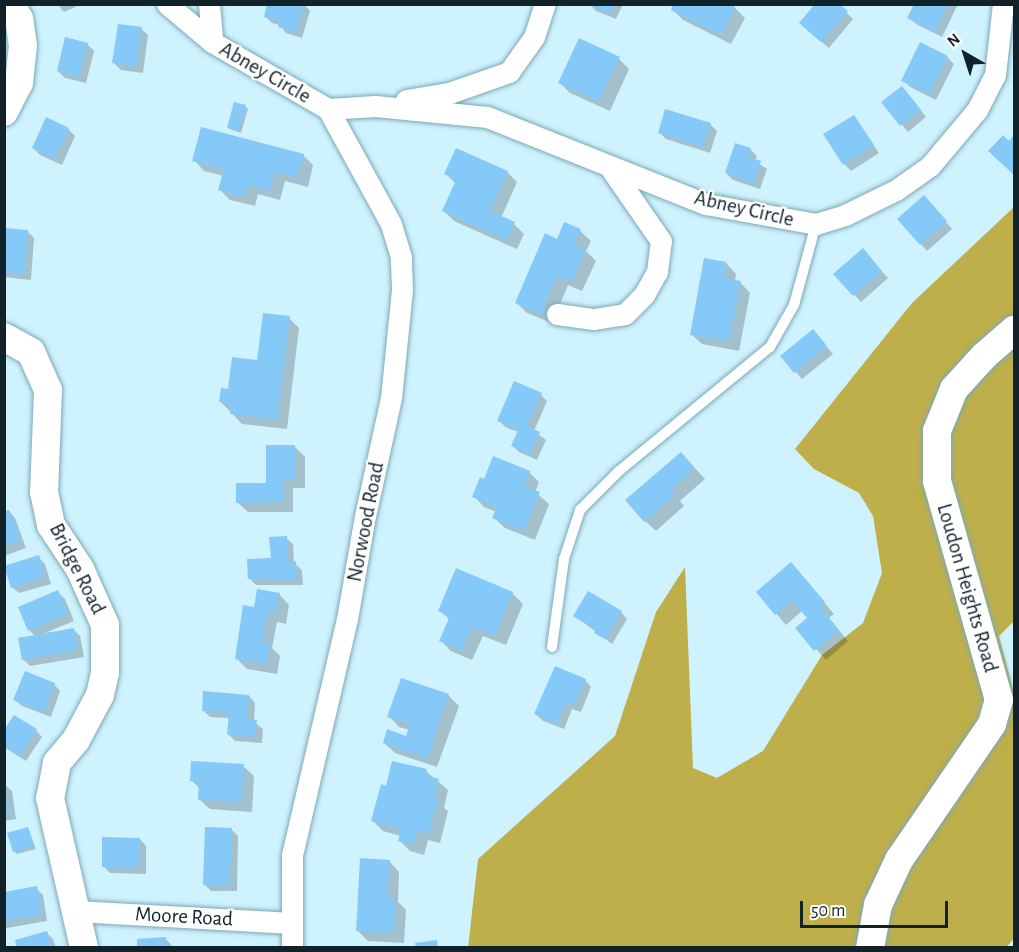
<!DOCTYPE html>
<style>
body{margin:0}
#map{position:relative;width:1019px;height:952px;overflow:hidden;background:#cef2fe;font-family:"Alegreya Sans",sans-serif}
div>[style]{position:absolute}
.forest>*{inset:0;background:#beaf4b}
.shadow>*{inset:0;background:#0003}
.building>*{inset:0;background:#85c9f9}
.roads{filter:drop-shadow(0 0 2px #7ca8b6) drop-shadow(0 0 2px #7ca8b6)}
.lane>*{height:10px;margin:-5px;padding:0 5px;transform-origin:5px;border-radius:5px;background:#fff}
.street>*{height:21px;margin:-10.5px;padding:0 10.5px;transform-origin:10.5px;border-radius:10.5px;background:#fff}
.secondary>*{height:28px;margin:-14px;padding:0 14px;transform-origin:14px;border-radius:14px;background:#fff}
span{translate:-50% -50%;white-space:nowrap;text-align:center;line-height:1.15;-webkit-text-stroke:4.5px #fff;paint-order:stroke}
.street-label{font-size:21px;color:#112329}
.frame{position:absolute;inset:0;border:6px solid #112329;pointer-events:none}
.north{position:absolute;left:935px;top:24px;width:60px;height:60px;-webkit-text-stroke:4px #fff;paint-order:stroke;rotate:321deg;font-size:16px;font-weight:700;line-height:24px;text-align:center;color:#112329}
.north::after{content:'';display:block;margin:auto;width:21px;height:27px;background:#112329;clip-path:polygon(50% 0,100% 100%,50% 72%,0 100%)}
.scale{position:absolute;left:800px;top:901px;width:148px;height:27px;box-sizing:border-box;border:3px solid #112329;border-top:0;padding-left:8px;font-size:18px;line-height:21px;white-space:nowrap;color:#112329;-webkit-text-stroke:4px #fff;paint-order:stroke}
</style>
<div id="map">
<div class="forest">
<div style="clip-path:polygon(1014px 207px,1014px 621px,999px 636px,1014px 693px,1014px 938px,1006px 948px,468px 948px,478px 859px,615px 736px,656px 612px,685px 567px,693px 768px,717px 778px,763px 751px,822px 655px,863px 623px,882px 573px,873px 516px,859px 493px,814px 469px,795px 449px,912px 303px)"></div>
</div>
<div class="shadow">
<div style="clip-path:polygon(57px 4px,82px 4px,64px 12px)"></div>
<div style="clip-path:polygon(304px 4px,310px 11px,302px 38px,286px 33px,280px 25px,272px 23px,265px 16px)"></div>
<div style="clip-path:polygon(590px 4px,623px 4px,616px 19px,596px 11px)"></div>
<div style="clip-path:polygon(916px 4px,958px 4px,942px 37px,916px 24px,909px 18px)"></div>
<div style="clip-path:polygon(734px 7px,745px 18px,731px 44px,683px 20px,673px 10px)"></div>
<div style="clip-path:polygon(847px 13px,853px 19px,829px 48px,807px 30px)"></div>
<div style="clip-path:polygon(141px 29px,148px 35px,143px 73px,121px 70px,114px 63px)"></div>
<div style="clip-path:polygon(87px 44px,94px 51px,86px 83px,65px 78px,58px 71px)"></div>
<div style="clip-path:polygon(947px 57px,954px 64px,936px 100px,910px 87px,903px 80px)"></div>
<div style="clip-path:polygon(619px 59px,629px 69px,610px 111px,570px 93px,560px 83px)"></div>
<div style="clip-path:polygon(909px 95px,926px 117px,908px 132px,884px 103px)"></div>
<div style="clip-path:polygon(245px 106px,248px 109px,241px 133px,232px 130px,229px 128px)"></div>
<div style="clip-path:polygon(854px 117px,879px 153px,851px 171px,844px 164px)"></div>
<div style="clip-path:polygon(710px 124px,717px 131px,710px 153px,666px 139px,659px 132px)"></div>
<div style="clip-path:polygon(68px 129px,75px 136px,62px 165px,40px 155px,33px 148px)"></div>
<div style="clip-path:polygon(750px 149px,757px 156px,755px 161px,767px 169px,760px 189px,733px 180px,726px 173px)"></div>
<div style="clip-path:polygon(303px 155px,313px 165px,308px 187px,285px 181px,280px 200px,258px 194px,255px 206px,230px 200px,220px 190px,224px 176px,204px 171px,194px 160px)"></div>
<div style="clip-path:polygon(507px 172px,517px 182px,501px 218px,514px 224px,524px 234px,517px 249px,454px 221px,444px 211px,456px 184px,446px 174px)"></div>
<div style="clip-path:polygon(930px 204px,952px 229px,927px 251px,921px 244px)"></div>
<div style="clip-path:polygon(4px 230px,27px 231px,34px 238px,31px 280px,4px 277px)"></div>
<div style="clip-path:polygon(580px 231px,591px 241px,586px 251px,596px 261px,582px 291px,568px 285px,552px 323px,527px 313px,517px 303px,558px 241px)"></div>
<div style="clip-path:polygon(869px 257px,888px 278px,861px 302px,835px 274px)"></div>
<div style="clip-path:polygon(726px 263px,736px 274px,735px 281px,740px 282px,750px 293px,739px 351px,702px 344px,691px 334px)"></div>
<div style="clip-path:polygon(289px 318px,299px 328px,287px 429px,242px 424px,221px 402px,259px 362px)"></div>
<div style="clip-path:polygon(819px 338px,833px 354px,802px 379px,782px 356px)"></div>
<div style="clip-path:polygon(541px 395px,547px 401px,534px 431px,546px 440px,537px 460px,519px 452px,512px 445px,518px 432px,505px 427px,499px 420px)"></div>
<div style="clip-path:polygon(294px 446px,305px 457px,305px 488px,293px 488px,293px 512px,248px 512px,237px 502px,267px 485px)"></div>
<div style="clip-path:polygon(691px 464px,705px 479px,680px 501px,684px 506px,656px 531px,645px 521px)"></div>
<div style="clip-path:polygon(529px 472px,539px 482px,535px 492px,549px 504px,535px 540px,505px 528px,494px 518px,497px 512px,484px 507px,474px 496px,485px 481px)"></div>
<div style="clip-path:polygon(9px 511px,15px 518px,26px 548px,4px 556px,4px 513px)"></div>
<div style="clip-path:polygon(286px 538px,293px 544px,294px 563px,302px 570px,303px 585px,256px 585px,249px 578px,272px 559px)"></div>
<div style="clip-path:polygon(38px 557px,45px 564px,51px 584px,19px 593px,12px 587px)"></div>
<div style="clip-path:polygon(801px 575px,834px 614px,829px 618px,848px 641px,826px 660px,797px 628px,809px 618px,802px 611px,786px 625px,758px 592px)"></div>
<div style="clip-path:polygon(58px 592px,65px 599px,74px 621px,45px 633px,74px 630px,80px 636px,84px 657px,30px 666px,24px 660px,35px 636px,29px 630px)"></div>
<div style="clip-path:polygon(512px 593px,523px 604px,506px 645px,483px 636px,472px 660px,451px 651px,441px 641px,450px 620px,440px 611px)"></div>
<div style="clip-path:polygon(279px 594px,289px 605px,286px 624px,277px 622px,272px 648px,280px 656px,277px 674px,247px 669px,237px 659px,255px 609px)"></div>
<div style="clip-path:polygon(621px 612px,627px 619px,612px 644px,575px 616px)"></div>
<div style="clip-path:polygon(585px 680px,591px 687px,581px 712px,572px 709px,564px 729px,543px 721px,536px 714px)"></div>
<div style="clip-path:polygon(54px 684px,60px 691px,51px 717px,22px 706px,15px 700px)"></div>
<div style="clip-path:polygon(448px 695px,459px 706px,437px 767px,395px 753px,384px 743px,407px 737px,410px 730px,399px 727px,389px 716px)"></div>
<div style="clip-path:polygon(249px 696px,255px 703px,254px 722px,263px 729px,262px 743px,235px 741px,228px 734px,230px 718px,210px 717px,203px 710px)"></div>
<div style="clip-path:polygon(36px 730px,42px 737px,26px 761px,4px 747px,4px 732px)"></div>
<div style="clip-path:polygon(243px 766px,254px 776px,252px 812px,210px 809px,199px 799px,200px 789px,191px 780px)"></div>
<div style="clip-path:polygon(426px 771px,448px 790px,444px 808px,448px 811px,440px 843px,428px 840px,424px 855px,410px 851px,400px 841px,401px 836px,383px 831px,373px 821px,387px 787px)"></div>
<div style="clip-path:polygon(4px 784px,12px 791px,16px 819px,4px 821px)"></div>
<div style="clip-path:polygon(28px 828px,36px 849px,17px 854px,14px 851px)"></div>
<div style="clip-path:polygon(231px 829px,238px 836px,237px 891px,211px 891px,204px 884px)"></div>
<div style="clip-path:polygon(140px 839px,146px 846px,146px 874px,110px 873px,103px 866px)"></div>
<div style="clip-path:polygon(389px 861px,399px 872px,398px 902px,406px 910px,404px 943px,368px 941px,357px 930px)"></div>
<div style="clip-path:polygon(36px 888px,43px 895px,47px 921px,7px 928px,4px 926px,4px 894px)"></div>
<div style="clip-path:polygon(46px 932px,53px 939px,56px 948px,19px 948px)"></div>
<div style="clip-path:polygon(166px 939px,174px 948px,139px 948px)"></div>
</div>
<div class="building">
<div style="clip-path:polygon(267px 4px,304px 4px,296px 32px,278px 27px,280px 21px,264px 17px)"></div>
<div style="clip-path:polygon(588px 4px,613px 4px,610px 14px)"></div>
<div style="clip-path:polygon(673px 4px,732px 4px,735px 6px,721px 35px,671px 10px)"></div>
<div style="clip-path:polygon(815px 4px,839px 4px,848px 11px,821px 42px,799px 23px)"></div>
<div style="clip-path:polygon(914px 4px,948px 4px,935px 32px,907px 18px)"></div>
<div style="clip-path:polygon(118px 24px,142px 27px,136px 67px,112px 63px)"></div>
<div style="clip-path:polygon(65px 37px,88px 43px,79px 77px,57px 71px)"></div>
<div style="clip-path:polygon(579px 38px,620px 57px,599px 102px,558px 83px)"></div>
<div style="clip-path:polygon(920px 42px,948px 56px,930px 94px,901px 81px)"></div>
<div style="clip-path:polygon(902px 86px,921px 110px,900px 126px,881px 102px)"></div>
<div style="clip-path:polygon(234px 102px,246px 105px,239px 131px,227px 128px)"></div>
<div style="clip-path:polygon(665px 109px,711px 123px,703px 147px,658px 133px)"></div>
<div style="clip-path:polygon(854px 115px,874px 145px,843px 165px,823px 134px)"></div>
<div style="clip-path:polygon(46px 117px,69px 128px,55px 159px,32px 148px)"></div>
<div style="clip-path:polygon(201px 127px,304px 154px,297px 178px,275px 172px,270px 191px,248px 185px,244px 197px,218px 190px,224px 169px,192px 161px)"></div>
<div style="clip-path:polygon(1003px 135px,1009px 141px,1014px 135px,1014px 175px,988px 151px)"></div>
<div style="clip-path:polygon(735px 143px,751px 148px,748px 157px,761px 161px,754px 183px,725px 173px)"></div>
<div style="clip-path:polygon(456px 148px,508px 171px,490px 211px,515px 222px,507px 240px,442px 211px,456px 180px,444px 174px)"></div>
<div style="clip-path:polygon(924px 195px,947px 221px,920px 245px,897px 219px)"></div>
<div style="clip-path:polygon(564px 222px,581px 229px,575px 244px,586px 249px,572px 282px,557px 276px,541px 314px,515px 303px,545px 233px,557px 239px)"></div>
<div style="clip-path:polygon(5px 228px,28px 230px,25px 274px,5px 273px)"></div>
<div style="clip-path:polygon(863px 248px,882px 271px,853px 296px,833px 274px)"></div>
<div style="clip-path:polygon(704px 258px,726px 262px,724px 278px,741px 281px,729px 342px,690px 335px)"></div>
<div style="clip-path:polygon(263px 313px,290px 316px,277px 420px,230px 414px,231px 404px,219px 402px,221px 388px,228px 389px,232px 357px,257px 360px)"></div>
<div style="clip-path:polygon(813px 329px,827px 346px,794px 373px,780px 356px)"></div>
<div style="clip-path:polygon(514px 381px,542px 393px,527px 426px,540px 432px,530px 454px,511px 446px,518px 430px,497px 421px)"></div>
<div style="clip-path:polygon(266px 445px,295px 445px,295px 479px,283px 479px,284px 502px,236px 503px,236px 483px,266px 483px)"></div>
<div style="clip-path:polygon(681px 452px,695px 468px,671px 490px,675px 495px,644px 522px,625px 500px)"></div>
<div style="clip-path:polygon(493px 456px,530px 471px,524px 486px,540px 492px,524px 531px,492px 518px,497px 507px,472px 497px,480px 477px,484px 479px)"></div>
<div style="clip-path:polygon(9px 510px,21px 541px,4px 547px,4px 511px)"></div>
<div style="clip-path:polygon(287px 536px,288px 562px,296px 561px,297px 579px,248px 579px,247px 559px,271px 558px,269px 537px)"></div>
<div style="clip-path:polygon(39px 555px,45px 577px,11px 588px,4px 566px)"></div>
<div style="clip-path:polygon(791px 562px,825px 602px,820px 607px,839px 630px,814px 651px,795px 628px,807px 618px,792px 601px,775px 615px,756px 592px)"></div>
<div style="clip-path:polygon(456px 568px,513px 592px,495px 636px,472px 627px,462px 651px,439px 641px,450px 616px,438px 611px)"></div>
<div style="clip-path:polygon(257px 589px,280px 593px,276px 614px,267px 613px,262px 643px,270px 644px,267px 664px,235px 659px,243px 605px,254px 607px)"></div>
<div style="clip-path:polygon(58px 590px,68px 614px,28px 631px,18px 607px)"></div>
<div style="clip-path:polygon(588px 591px,622px 611px,605px 639px,594px 633px,596px 630px,573px 616px)"></div>
<div style="clip-path:polygon(74px 628px,78px 650px,22px 660px,18px 638px)"></div>
<div style="clip-path:polygon(555px 666px,586px 679px,574px 706px,566px 703px,557px 724px,534px 714px)"></div>
<div style="clip-path:polygon(25px 671px,55px 683px,44px 712px,13px 700px)"></div>
<div style="clip-path:polygon(401px 678px,449px 694px,427px 758px,383px 743px,387px 729px,406px 736px,410px 724px,387px 717px)"></div>
<div style="clip-path:polygon(203px 691px,249px 695px,247px 720px,257px 720px,255px 737px,227px 734px,229px 713px,202px 711px)"></div>
<div style="clip-path:polygon(14px 715px,37px 729px,19px 756px,4px 746px,4px 730px)"></div>
<div style="clip-path:polygon(191px 761px,244px 764px,242px 802px,198px 800px,199px 781px,190px 781px)"></div>
<div style="clip-path:polygon(392px 761px,427px 769px,425px 775px,439px 779px,434px 798px,438px 799px,429px 833px,418px 831px,414px 845px,398px 841px,401px 829px,371px 821px,381px 784px,386px 786px)"></div>
<div style="clip-path:polygon(4px 785px,10px 813px,4px 814px)"></div>
<div style="clip-path:polygon(28px 827px,34px 846px,13px 852px,7px 833px)"></div>
<div style="clip-path:polygon(205px 827px,232px 828px,230px 885px,203px 885px)"></div>
<div style="clip-path:polygon(102px 837px,140px 838px,140px 867px,102px 867px)"></div>
<div style="clip-path:polygon(360px 858px,390px 860px,387px 898px,396px 898px,394px 933px,356px 931px)"></div>
<div style="clip-path:polygon(37px 886px,42px 915px,4px 921px,4px 892px)"></div>
<div style="clip-path:polygon(47px 931px,52px 948px,17px 948px,15px 940px)"></div>
<div style="clip-path:polygon(166px 937px,167px 948px,137px 948px,137px 939px)"></div>
<div style="clip-path:polygon(437px 940px,438px 948px,416px 948px,415px 943px)"></div>
</div>
<div class="roads">
<div class="lane">
<div style="left:552px;top:647px;width:89px;rotate:-82.2deg"></div>
<div style="left:564px;top:559px;width:52px;rotate:-71.9deg"></div>
<div style="left:580px;top:510px;width:55px;rotate:-45deg"></div>
<div style="left:619px;top:471px;width:195px;rotate:-39.4deg"></div>
<div style="left:770px;top:347px;width:48px;rotate:-60.3deg"></div>
<div style="left:794px;top:305px;width:84px;rotate:-74.8deg"></div>
</div>
<div class="street">
<div style="left:167px;top:4px;width:59px;rotate:40.2deg"></div>
<div style="left:212px;top:42px;width:134px;rotate:30deg"></div>
<div style="left:328px;top:109px;width:47px;rotate:-3.7deg"></div>
<div style="left:375px;top:106px;width:113px;rotate:5.6deg"></div>
<div style="left:487px;top:117px;width:236px;rotate:21.7deg"></div>
<div style="left:706px;top:204px;width:112px;rotate:10.3deg"></div>
<div style="left:816px;top:224px;width:30px;rotate:-17deg"></div>
<div style="left:845px;top:215px;width:57px;rotate:-26.1deg"></div>
<div style="left:896px;top:190px;width:42px;rotate:-35.2deg"></div>
<div style="left:930px;top:166px;width:73px;rotate:-50deg"></div>
<div style="left:977px;top:110px;width:39px;rotate:-63deg"></div>
<div style="left:995px;top:75px;width:71px;rotate:-83.6deg"></div>
<div style="left:209px;top:4px;width:38px;rotate:85deg"></div>
<div style="left:406px;top:100px;width:44px;rotate:-9.2deg"></div>
<div style="left:449px;top:93px;width:64px;rotate:-19.3deg"></div>
<div style="left:509px;top:72px;width:43px;rotate:-54.5deg"></div>
<div style="left:534px;top:37px;width:35px;rotate:-72deg"></div>
<div style="left:557px;top:314px;width:37px;rotate:8deg"></div>
<div style="left:594px;top:319px;width:31px;rotate:-9deg"></div>
<div style="left:625px;top:314px;width:27px;rotate:-45deg"></div>
<div style="left:644px;top:295px;width:26px;rotate:-61deg"></div>
<div style="left:657px;top:272px;width:31px;rotate:-83deg"></div>
<div style="left:661px;top:241px;width:91px;rotate:-124.7deg"></div>
<div style="left:77px;top:911px;width:214px;rotate:3.2deg"></div>
<div style="left:292px;top:948px;width:93px;rotate:-90deg"></div>
<div style="left:292px;top:855px;width:242px;rotate:-76.9deg"></div>
<div style="left:347px;top:619px;width:105px;rotate:-80.1deg"></div>
<div style="left:365px;top:516px;width:121px;rotate:-77.6deg"></div>
<div style="left:391px;top:398px;width:109px;rotate:-84.2deg"></div>
<div style="left:402px;top:290px;width:33px;rotate:-92deg"></div>
<div style="left:401px;top:257px;width:34px;rotate:-107deg"></div>
<div style="left:391px;top:224px;width:131px;rotate:-118.7deg"></div>
</div>
<div class="secondary">
<div style="left:4px;top:112px;width:33px;rotate:-63deg"></div>
<div style="left:19px;top:83px;width:37px;rotate:-84deg"></div>
<div style="left:23px;top:46px;width:27px;rotate:-98deg"></div>
<div style="left:19px;top:19px;width:17px;rotate:-118deg"></div>
<div style="left:4px;top:337px;width:31px;rotate:29deg"></div>
<div style="left:31px;top:352px;width:42px;rotate:65.9deg"></div>
<div style="left:48px;top:390px;width:102px;rotate:92.2deg"></div>
<div style="left:44px;top:492px;width:34px;rotate:78deg"></div>
<div style="left:51px;top:525px;width:53px;rotate:56.6deg"></div>
<div style="left:80px;top:569px;width:61px;rotate:65.9deg"></div>
<div style="left:105px;top:625px;width:48px;rotate:90deg"></div>
<div style="left:105px;top:673px;width:23px;rotate:103deg"></div>
<div style="left:100px;top:695px;width:51px;rotate:118.1deg"></div>
<div style="left:76px;top:740px;width:30px;rotate:130deg"></div>
<div style="left:57px;top:763px;width:36px;rotate:101deg"></div>
<div style="left:50px;top:798px;width:154px;rotate:77.2deg"></div>
<div style="left:870px;top:948px;width:44px;rotate:-79.5deg"></div>
<div style="left:878px;top:905px;width:50px;rotate:-65deg"></div>
<div style="left:899px;top:860px;width:165px;rotate:-55.6deg"></div>
<div style="left:992px;top:724px;width:25px;rotate:-74deg"></div>
<div style="left:999px;top:700px;width:228px;rotate:-105.8deg"></div>
<div style="left:937px;top:481px;width:50px;rotate:-90deg"></div>
<div style="left:937px;top:431px;width:45px;rotate:-68deg"></div>
<div style="left:954px;top:389px;width:45px;rotate:-47.7deg"></div>
<div style="left:984px;top:356px;width:40px;rotate:-41deg"></div>
</div>
</div>
<div class="street-label">
<span style="left:265px;top:73px;rotate:30deg">Abney Circle</span>
<span style="left:744px;top:209px;rotate:13deg">Abney Circle</span>
<span style="left:366px;top:522px;rotate:-79deg">Norwood Road</span>
<span style="left:77px;top:569px;rotate:63deg">Bridge Road</span>
<span style="left:967px;top:588px;rotate:74deg">Loudon Heights Road</span>
<span style="left:184px;top:917px;rotate:3deg">Moore Road</span>
</div>
<div class="frame"></div>
<div class="north">N</div>
<div class="scale">50 m</div>
</div>
